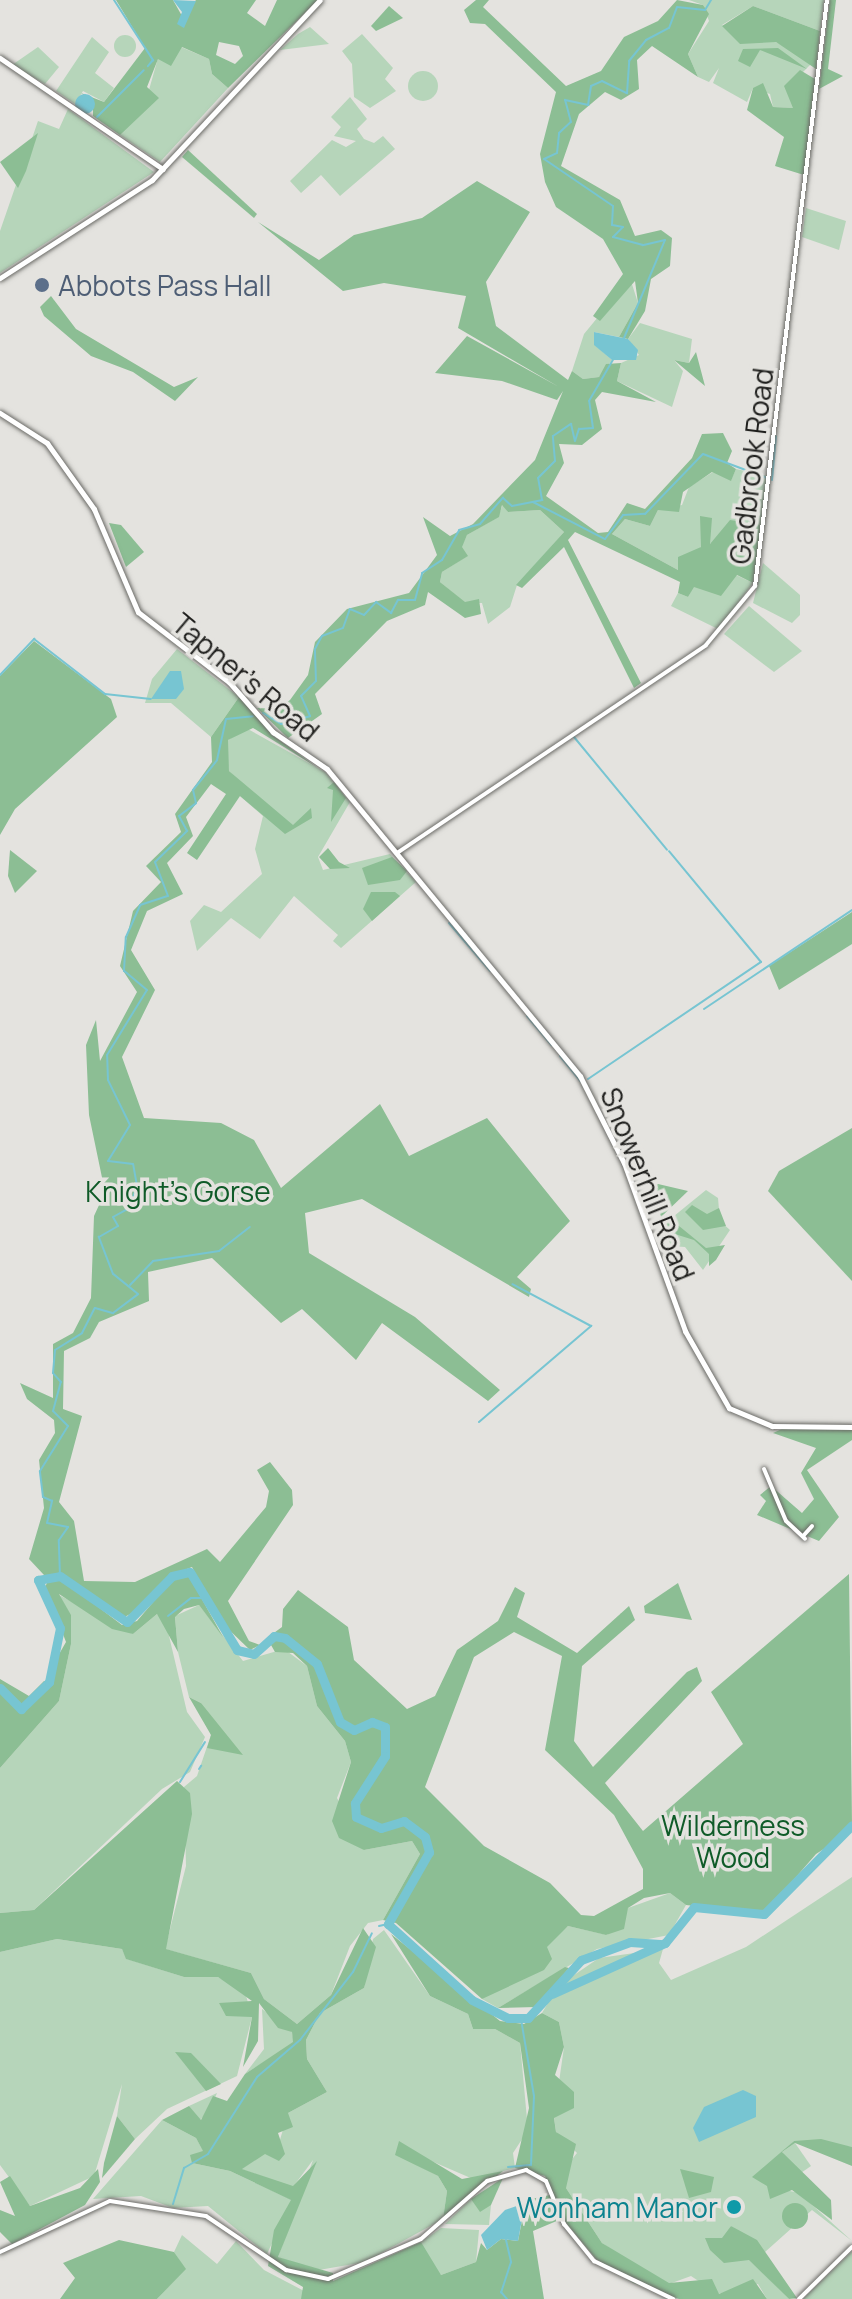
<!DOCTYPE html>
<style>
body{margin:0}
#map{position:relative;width:852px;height:2299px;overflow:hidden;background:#e4e3df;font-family:Manrope,sans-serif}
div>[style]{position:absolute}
.green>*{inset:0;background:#b6d5ba}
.round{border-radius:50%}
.forest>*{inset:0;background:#8cbe94}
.water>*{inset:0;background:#77c5d2}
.stream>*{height:2px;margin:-1px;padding:0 1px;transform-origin:1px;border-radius:1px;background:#77c5d2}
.river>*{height:9px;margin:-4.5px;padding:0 4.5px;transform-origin:4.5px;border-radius:4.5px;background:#77c5d2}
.roads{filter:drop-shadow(0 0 2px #6a6a66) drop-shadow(0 0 2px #6a6a66)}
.minor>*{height:4px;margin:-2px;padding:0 2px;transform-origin:2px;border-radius:2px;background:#fff}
.tertiary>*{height:5px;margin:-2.5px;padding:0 2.5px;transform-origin:2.5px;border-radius:2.5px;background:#fff}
.dots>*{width:22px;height:22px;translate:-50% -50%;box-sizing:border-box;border:4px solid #e4e3df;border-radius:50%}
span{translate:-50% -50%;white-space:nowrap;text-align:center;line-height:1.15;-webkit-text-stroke:7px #e4e3df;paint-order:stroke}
.service-label{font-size:28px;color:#4e5e75}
.left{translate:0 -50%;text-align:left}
.street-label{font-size:28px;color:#20201e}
.park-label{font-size:28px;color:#0f5b28}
.culture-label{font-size:28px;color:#0d838f}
.right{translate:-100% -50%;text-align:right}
</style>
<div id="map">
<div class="green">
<div style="clip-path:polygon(689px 0,824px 0,820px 31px,753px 6px,722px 25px,738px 40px,776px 42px,806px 57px,811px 64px,795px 80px,793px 108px,773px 107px,770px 94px,753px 88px,747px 102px,713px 83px,719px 68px,709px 82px,698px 77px,688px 54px,709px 21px,703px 5px)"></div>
<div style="clip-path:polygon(310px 27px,329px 44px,280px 50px,298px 34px)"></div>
<div style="clip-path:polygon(362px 34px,393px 68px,385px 79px,396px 91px,370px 108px,354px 97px,352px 64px,342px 51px)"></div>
<div class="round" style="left:114px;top:35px;width:22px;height:22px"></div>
<div style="clip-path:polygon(92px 37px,109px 52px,95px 73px,114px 88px,104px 102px,83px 91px,75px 104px,56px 91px)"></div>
<div style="clip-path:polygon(38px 47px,59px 67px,45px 84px,12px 65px)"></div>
<div style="clip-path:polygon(181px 47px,209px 59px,212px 74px,228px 88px,160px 162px,120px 135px,145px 104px,158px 58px)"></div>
<div class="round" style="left:408px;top:71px;width:30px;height:30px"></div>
<div style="clip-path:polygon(350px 97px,367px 119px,357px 129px,364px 139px,374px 143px,383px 136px,395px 149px,340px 196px,321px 175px,301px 193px,290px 181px,332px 140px,346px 147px,356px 141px,334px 136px,341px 127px,331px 117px)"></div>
<div style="clip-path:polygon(68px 109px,154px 172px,0 273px,0 231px,38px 121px,59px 129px)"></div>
<div style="clip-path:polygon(806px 208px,846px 221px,839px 250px,802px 237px)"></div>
<div style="clip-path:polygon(630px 278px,638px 303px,619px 337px,594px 332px,594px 344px,612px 360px,599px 377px,583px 379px,572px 371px,584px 334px)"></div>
<div style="clip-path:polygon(640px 323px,692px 339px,689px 363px,674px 360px,683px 371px,672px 407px,617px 381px,621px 363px,639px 355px,628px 339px)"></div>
<div style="clip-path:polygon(736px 469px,768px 476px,761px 525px,701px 547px,678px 570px,612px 534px,625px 519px,650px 526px,658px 510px,682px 505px,689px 487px,713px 472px,731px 480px)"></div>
<div style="clip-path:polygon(503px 504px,508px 512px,540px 510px,564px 532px,517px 585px,510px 607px,488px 624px,482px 603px,465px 603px,440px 582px,442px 572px,467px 556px,461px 547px,467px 535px,498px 517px)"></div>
<div style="clip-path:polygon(763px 563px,800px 595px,800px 615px,792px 623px,753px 603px)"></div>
<div style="clip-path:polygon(736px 575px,753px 583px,718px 629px,671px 606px,678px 593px,688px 597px,693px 587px)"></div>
<div style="clip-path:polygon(749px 606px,802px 651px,774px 672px,724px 634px)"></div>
<div style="clip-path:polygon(177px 649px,239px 697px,211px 737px,171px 703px,145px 703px,152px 679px)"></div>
<div style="clip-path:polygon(246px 728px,325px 772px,350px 802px,318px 857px,323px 870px,390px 854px,416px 882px,341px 948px,333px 941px,338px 935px,294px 896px,260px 939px,231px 918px,197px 951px,190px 921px,204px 905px,221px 912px,262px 874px,255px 849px,263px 816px,240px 796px,246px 787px,229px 771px,226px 753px,228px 740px)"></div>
<div style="clip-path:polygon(706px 1190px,718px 1198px,720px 1221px,730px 1230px,703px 1270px,685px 1247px,671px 1246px,663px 1225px)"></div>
<div style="clip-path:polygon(59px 1595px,133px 1634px,157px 1614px,165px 1619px,187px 1712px,205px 1737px,190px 1772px,162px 1789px,34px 1910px,0 1913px,0 1768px,59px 1701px,71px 1644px,71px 1616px)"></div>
<div style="clip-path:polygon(199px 1605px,243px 1661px,284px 1649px,307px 1666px,317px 1706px,345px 1741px,351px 1762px,337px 1798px,364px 1850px,412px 1841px,420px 1854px,383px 1920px,368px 1923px,350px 1946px,331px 1995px,297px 2024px,264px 1999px,251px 1973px,165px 1949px,186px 1866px,184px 1787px,197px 1776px,211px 1735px,201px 1703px,189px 1697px,178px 1652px,175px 1616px)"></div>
<div style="clip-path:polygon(852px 1877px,852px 2147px,794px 2141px,769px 2164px,767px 2186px,799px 2193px,852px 2241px,812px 2210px,765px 2252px,731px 2226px,718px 2257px,749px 2259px,789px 2299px,767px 2299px,758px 2284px,718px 2294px,691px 2276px,669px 2284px,647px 2274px,602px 2243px,566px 2188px,565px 2168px,577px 2153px,556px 2132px,554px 2117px,564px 2047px,559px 2022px,542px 2013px,558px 1986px,599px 1958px,663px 1949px,659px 1963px,671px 1980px,746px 1947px)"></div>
<div style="clip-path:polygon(670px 1893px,686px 1905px,669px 1935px,597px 1949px,498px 2008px,482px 1999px,568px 1926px,607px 1935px,628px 1908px)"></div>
<div style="clip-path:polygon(384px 1930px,430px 1996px,468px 2014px,473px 2029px,495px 2029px,520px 2043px,528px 2130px,513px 2153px,515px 2168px,473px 2179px,422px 2157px,403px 2158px,438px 2176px,447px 2191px,443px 2219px,365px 2262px,313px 2271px,278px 2257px,313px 2160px,293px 2187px,241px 2169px,279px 2143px,288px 2113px,327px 2092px,307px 2059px,306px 2040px,320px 2013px,364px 1988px,373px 1939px)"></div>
<div style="clip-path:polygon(57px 1939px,122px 1949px,127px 1959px,184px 1977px,218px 1977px,245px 1992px,252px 2017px,237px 2076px,167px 2109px,135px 2139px,117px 2116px,122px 2084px,94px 2176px,30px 2206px,0 2165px,0 1952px)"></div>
<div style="clip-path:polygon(262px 2009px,292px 2032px,294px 2043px,245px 2074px,264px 2049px)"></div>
<div style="clip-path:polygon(217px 2093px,210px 2110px,198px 2122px,189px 2106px)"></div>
<div style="clip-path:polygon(162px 2120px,196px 2138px,204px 2152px,192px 2163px,230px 2171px,292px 2200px,267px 2254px,208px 2206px,173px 2208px,141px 2196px,93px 2199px)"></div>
<div style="clip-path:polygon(795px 2143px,811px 2166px,798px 2175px,782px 2152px)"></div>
<div style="clip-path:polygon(471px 2199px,491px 2205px,489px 2225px,445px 2224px)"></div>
<div style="clip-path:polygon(441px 2228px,479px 2230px,476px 2262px,441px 2275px,432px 2269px,421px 2242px)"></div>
<div style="clip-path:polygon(182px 2235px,217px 2264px,236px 2241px,264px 2270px,306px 2292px,301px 2299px,157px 2299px,185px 2269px,174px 2252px)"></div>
<div style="clip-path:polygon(852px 2251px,852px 2299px,803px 2299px,846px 2257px)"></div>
</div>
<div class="forest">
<div style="clip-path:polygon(evenodd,116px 0,173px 0,182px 16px,196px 0,256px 0,247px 13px,265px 26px,277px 0,318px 0,228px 88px,212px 74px,209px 59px,182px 47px,171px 66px,158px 59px,147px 87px,159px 98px,120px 135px,93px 116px,93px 103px,81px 93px,104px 102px,145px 48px,116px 0,219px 42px,239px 46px,243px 56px,235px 64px,216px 55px,219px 42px)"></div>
<div style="clip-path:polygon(476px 0,489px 0,483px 7px,566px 86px,601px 71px,624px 37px,658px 21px,677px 0,703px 5px,709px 14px,688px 54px,698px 77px,652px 46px,637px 60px,639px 89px,621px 100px,605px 92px,579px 114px,561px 166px,620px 200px,635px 236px,661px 230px,672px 238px,670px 266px,651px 279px,645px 311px,628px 339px,619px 337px,638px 303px,635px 281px,600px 321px,593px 316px,623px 274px,603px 239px,556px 207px,545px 182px,540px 154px,556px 92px,485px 24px,470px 23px,464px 10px)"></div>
<div style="clip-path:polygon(830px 0,836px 0,828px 69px,843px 76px,819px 89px)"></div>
<div style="clip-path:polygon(389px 6px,403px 18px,376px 31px,371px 26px)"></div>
<div style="clip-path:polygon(753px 6px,820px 31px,816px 69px,776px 42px,740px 44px,722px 26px)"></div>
<div style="clip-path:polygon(778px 48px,807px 69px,760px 50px,750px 67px,738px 61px,743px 49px)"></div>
<div style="clip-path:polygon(800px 70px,815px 79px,804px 175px,775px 166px,784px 137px,747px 110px,753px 88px,763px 83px,773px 107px,793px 108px,784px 86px)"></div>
<div style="clip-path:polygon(38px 133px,26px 171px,18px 188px,0 162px)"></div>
<div style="clip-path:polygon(188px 150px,257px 214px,254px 218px,182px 157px)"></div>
<div style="clip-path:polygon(477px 181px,530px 212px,486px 282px,496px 326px,568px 380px,572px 371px,583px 379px,599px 377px,606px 364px,621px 363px,617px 381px,656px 402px,602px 392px,595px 400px,602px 429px,582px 445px,559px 444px,564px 463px,546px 496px,598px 533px,608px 532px,627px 503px,645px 509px,692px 458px,702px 434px,723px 433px,732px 451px,727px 463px,736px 469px,731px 481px,712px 472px,683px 492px,679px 512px,658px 510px,650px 526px,625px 519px,612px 534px,678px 570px,678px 557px,701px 547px,700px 516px,712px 518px,710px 544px,730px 520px,761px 525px,753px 583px,737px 575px,721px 596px,694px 587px,688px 597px,678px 593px,680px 582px,575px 532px,568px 540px,641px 683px,634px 688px,564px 547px,522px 588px,516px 585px,564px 532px,540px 510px,508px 512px,502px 505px,499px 517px,467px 535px,462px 547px,468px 556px,442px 572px,440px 582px,465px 602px,479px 599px,481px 614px,465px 618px,428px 592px,425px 605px,387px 621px,315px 694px,322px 714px,288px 738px,257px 708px,278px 709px,290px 700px,308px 675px,315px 642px,347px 609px,409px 593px,437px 555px,423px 517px,450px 536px,473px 524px,535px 460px,563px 391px,557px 400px,502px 381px,435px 373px,467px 336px,559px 387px,458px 328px,466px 296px,384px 283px,343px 291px,258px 222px,319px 260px,354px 235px,422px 218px)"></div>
<div style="clip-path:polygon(51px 296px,76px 329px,174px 387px,198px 377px,175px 401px,133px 372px,91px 356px,44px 316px,40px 307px)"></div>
<div style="clip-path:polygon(696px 352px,705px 386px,674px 360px,689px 363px)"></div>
<div style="clip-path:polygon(109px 523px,121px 525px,144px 552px,126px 567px)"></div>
<div style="clip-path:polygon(34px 641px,111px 699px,117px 717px,15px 809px,0 835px,0 676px)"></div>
<div style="clip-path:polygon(239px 697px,272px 735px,318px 768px,253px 728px,228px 740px,229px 771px,293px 825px,311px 808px,312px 818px,285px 834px,240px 796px,197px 860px,187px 853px,226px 794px,211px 784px,186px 817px,193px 836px,167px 863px,183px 894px,147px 911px,131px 950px,155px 990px,122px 1057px,144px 1118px,221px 1123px,254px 1140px,281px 1188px,380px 1104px,409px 1156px,487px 1118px,570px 1221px,517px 1277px,531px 1289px,529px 1297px,362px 1199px,305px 1213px,309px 1253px,415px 1317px,500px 1390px,488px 1401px,382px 1323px,356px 1360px,302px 1309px,281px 1323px,212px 1258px,148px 1272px,149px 1301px,99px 1322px,90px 1338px,64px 1351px,63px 1409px,82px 1416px,59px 1502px,74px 1521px,84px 1581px,135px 1582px,207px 1549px,220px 1562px,266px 1507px,269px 1491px,257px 1470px,270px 1462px,292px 1490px,293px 1505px,228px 1601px,249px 1641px,260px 1645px,250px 1650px,221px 1622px,192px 1567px,169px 1576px,143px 1607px,121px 1619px,65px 1576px,44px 1575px,29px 1559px,44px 1508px,39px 1460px,55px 1433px,54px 1420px,27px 1399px,20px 1383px,53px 1398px,53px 1344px,73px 1333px,91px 1298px,94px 1216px,105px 1192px,89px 1115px,86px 1045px,96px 1020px,100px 1061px,137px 992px,120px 966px,133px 911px,161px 882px,146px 866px,181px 832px,175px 814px,212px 762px,211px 737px)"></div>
<div style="clip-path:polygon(334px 782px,346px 798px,331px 822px,333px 790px,327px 788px)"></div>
<div style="clip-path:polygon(328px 848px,339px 862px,350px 868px,330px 869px,319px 857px)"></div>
<div style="clip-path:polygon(10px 850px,37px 871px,15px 893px,8px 876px)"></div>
<div style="clip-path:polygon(392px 857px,407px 871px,400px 880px,368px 885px,362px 868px)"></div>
<div style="clip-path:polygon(371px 892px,395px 892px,400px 896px,372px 921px,363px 909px)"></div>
<div style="clip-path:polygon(852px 912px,852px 944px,779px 990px,769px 966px)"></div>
<div style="clip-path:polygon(852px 1128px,852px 1281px,768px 1191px,779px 1171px)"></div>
<div style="clip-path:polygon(658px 1184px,688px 1191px,661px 1217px,654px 1185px)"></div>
<div style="clip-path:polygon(692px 1205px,707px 1214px,719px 1208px,726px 1226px,703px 1230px,685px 1212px)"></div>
<div style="clip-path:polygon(668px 1217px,706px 1248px,725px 1245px,716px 1260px,709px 1266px,709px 1254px,694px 1240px,665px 1231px)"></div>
<div style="clip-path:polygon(782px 1429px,852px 1429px,852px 1440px,807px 1470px,839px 1517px,819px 1541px,757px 1515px,766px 1501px,760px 1495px,771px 1486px,802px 1513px,814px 1499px,801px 1473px,816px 1448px,773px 1433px)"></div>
<div style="clip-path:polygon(188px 1574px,223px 1637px,199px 1605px,184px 1609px,175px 1617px,178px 1652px,157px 1614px,133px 1634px,112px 1629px,59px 1594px,71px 1615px,71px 1644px,59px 1701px,0 1768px,0 1679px,29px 1696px,44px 1681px,54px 1684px,54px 1663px,66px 1642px,45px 1587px,49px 1579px,61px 1579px,122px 1625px,137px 1621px,173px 1579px)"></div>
<div style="clip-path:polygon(evenodd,849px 1574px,852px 1825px,844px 1836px,816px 1854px,764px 1914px,686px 1905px,670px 1893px,644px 1898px,628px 1908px,624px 1929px,606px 1935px,568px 1926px,547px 1947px,552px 1959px,544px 1970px,482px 1999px,396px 1923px,383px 1920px,420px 1854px,412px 1841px,364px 1850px,339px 1838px,332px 1821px,351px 1762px,345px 1741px,317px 1706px,307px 1666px,293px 1653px,275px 1652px,267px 1638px,282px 1627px,283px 1609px,298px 1590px,348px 1627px,354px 1660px,407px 1709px,435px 1696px,457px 1650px,498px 1621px,515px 1587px,525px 1593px,517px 1617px,577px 1653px,629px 1606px,635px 1620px,582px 1666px,574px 1741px,593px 1767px,687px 1672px,697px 1667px,702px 1681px,605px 1783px,643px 1831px,743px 1744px,711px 1692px,849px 1574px,514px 1632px,562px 1656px,545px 1750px,614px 1815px,643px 1869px,643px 1889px,594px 1916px,581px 1915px,550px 1883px,484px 1846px,425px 1787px,474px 1657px,514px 1632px)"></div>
<div style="clip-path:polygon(678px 1583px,692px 1620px,645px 1613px,644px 1606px)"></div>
<div style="clip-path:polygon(189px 1697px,201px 1703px,243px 1755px,207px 1748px,211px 1735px)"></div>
<div style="clip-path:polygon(177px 1781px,190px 1793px,192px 1814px,166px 1949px,251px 1973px,264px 1999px,297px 2024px,331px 1995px,363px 1928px,376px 1947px,364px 1988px,320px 2013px,306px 2040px,307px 2059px,327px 2092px,288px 2113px,293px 2127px,278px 2133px,285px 2154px,279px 2161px,265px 2154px,242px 2169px,293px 2186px,317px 2161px,278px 2257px,333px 2273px,333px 2281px,421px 2242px,441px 2275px,476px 2262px,481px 2243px,487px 2250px,501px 2239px,518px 2241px,526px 2200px,550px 2195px,559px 2220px,533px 2231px,544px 2299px,301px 2299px,303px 2287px,268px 2266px,274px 2230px,291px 2200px,230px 2171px,192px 2163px,190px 2155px,203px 2151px,196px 2138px,162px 2120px,189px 2106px,201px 2120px,213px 2096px,227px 2101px,245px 2074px,293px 2042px,292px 2032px,278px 2028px,259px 2003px,258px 2041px,243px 2067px,252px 2017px,226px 2016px,219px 2003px,252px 2001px,218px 1977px,184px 1977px,126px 1959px,122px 1949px,57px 1939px,0 1952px,0 1913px,34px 1910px)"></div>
<div style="clip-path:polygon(391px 1934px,500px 2021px,524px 2024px,542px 2013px,559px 2022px,564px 2047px,555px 2075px,574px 2092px,574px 2108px,554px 2118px,556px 2132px,576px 2144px,566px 2188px,602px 2243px,669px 2283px,712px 2279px,719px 2294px,753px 2279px,767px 2299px,679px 2299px,633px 2283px,596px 2259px,562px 2218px,545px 2176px,515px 2168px,529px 2108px,520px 2043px,495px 2029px,473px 2029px,468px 2014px,430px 1996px)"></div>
<div style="clip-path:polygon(569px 1968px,536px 2007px,498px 2008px,565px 1967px)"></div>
<div style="clip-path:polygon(175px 2052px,191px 2053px,221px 2084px,206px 2091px)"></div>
<div style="clip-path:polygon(117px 2116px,135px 2139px,102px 2178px,104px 2163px)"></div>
<div style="clip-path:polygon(821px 2139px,852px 2147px,852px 2166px,795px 2143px,782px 2152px,831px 2200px,832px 2220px,792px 2190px,770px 2199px,767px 2186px,752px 2177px,794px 2141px)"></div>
<div style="clip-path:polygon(399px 2141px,462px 2179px,503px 2171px,443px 2219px,447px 2191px,438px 2176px,395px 2155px)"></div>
<div style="clip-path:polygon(98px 2169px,100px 2182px,85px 2205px,12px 2244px,0 2232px,0 2210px,15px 2216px,0 2182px,10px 2176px,30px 2206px,80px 2188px)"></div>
<div style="clip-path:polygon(680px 2169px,714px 2177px,711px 2192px,689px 2198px)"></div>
<div style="clip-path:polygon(503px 2178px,491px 2205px,480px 2212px,471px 2199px)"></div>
<div class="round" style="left:782px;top:2203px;width:26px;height:26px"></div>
<div style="clip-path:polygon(731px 2226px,757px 2240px,797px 2298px,789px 2299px,749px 2260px,724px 2263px,710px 2250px,705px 2238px,722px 2238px)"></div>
<div style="clip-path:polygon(119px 2240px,174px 2252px,186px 2269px,157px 2299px,60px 2299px,75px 2278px,63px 2263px)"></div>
</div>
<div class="water">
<div style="clip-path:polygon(173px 0,196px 1px,184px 28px,177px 24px,182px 12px)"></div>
<div class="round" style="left:75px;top:94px;width:20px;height:20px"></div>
<div style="clip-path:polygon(594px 332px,628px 339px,638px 350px,636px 360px,612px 360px,594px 345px)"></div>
<div style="clip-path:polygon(170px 671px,181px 671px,184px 689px,176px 699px,151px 699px)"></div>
<div style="clip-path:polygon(743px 2090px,756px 2096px,756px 2117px,699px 2142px,693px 2128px,704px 2107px)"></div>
<div style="clip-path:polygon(525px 2203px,518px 2241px,501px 2239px,487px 2250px,481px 2235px,505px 2210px)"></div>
</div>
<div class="stream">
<div style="left:114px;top:0;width:72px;rotate:57deg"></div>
<div style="left:153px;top:60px;width:8px;rotate:130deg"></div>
<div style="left:97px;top:117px;width:66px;rotate:-45deg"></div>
<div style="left:624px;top:338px;width:106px;rotate:-67.3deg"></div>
<div style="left:665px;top:240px;width:23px;rotate:167deg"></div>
<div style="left:643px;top:245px;width:31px;rotate:-165deg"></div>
<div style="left:613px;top:237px;width:14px;rotate:-45deg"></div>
<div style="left:623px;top:227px;width:11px;rotate:-170deg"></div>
<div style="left:612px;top:225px;width:19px;rotate:-87deg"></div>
<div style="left:613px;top:206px;width:83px;rotate:-145.7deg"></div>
<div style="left:544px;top:159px;width:14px;rotate:-25deg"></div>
<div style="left:557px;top:153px;width:20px;rotate:-84deg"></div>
<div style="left:559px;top:133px;width:16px;rotate:-43deg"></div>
<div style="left:571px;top:122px;width:23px;rotate:-105deg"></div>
<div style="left:565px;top:100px;width:24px;rotate:12deg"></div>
<div style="left:588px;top:105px;width:19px;rotate:-81deg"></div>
<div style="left:591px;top:86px;width:12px;rotate:-24deg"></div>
<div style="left:602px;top:81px;width:28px;rotate:26deg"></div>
<div style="left:627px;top:93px;width:32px;rotate:-86deg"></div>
<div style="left:629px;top:61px;width:27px;rotate:-51deg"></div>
<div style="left:646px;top:40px;width:26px;rotate:-28deg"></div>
<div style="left:669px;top:28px;width:22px;rotate:-69deg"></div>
<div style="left:677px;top:7px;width:28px;rotate:6deg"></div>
<div style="left:705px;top:10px;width:12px;rotate:-59deg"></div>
<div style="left:772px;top:480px;width:44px;rotate:-84.8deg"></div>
<div style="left:533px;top:502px;width:81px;rotate:27.2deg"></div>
<div style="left:605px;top:539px;width:30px;rotate:-53deg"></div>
<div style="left:623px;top:515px;width:22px;rotate:-3deg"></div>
<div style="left:645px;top:514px;width:83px;rotate:-46deg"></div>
<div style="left:703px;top:454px;width:68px;rotate:20.6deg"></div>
<div style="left:0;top:675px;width:50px;rotate:-46.6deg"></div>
<div style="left:34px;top:639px;width:90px;rotate:37.8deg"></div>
<div style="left:105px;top:694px;width:46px;rotate:6.2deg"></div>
<div style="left:263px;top:713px;width:21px;rotate:31deg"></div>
<div style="left:281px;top:724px;width:30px;rotate:-15deg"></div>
<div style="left:310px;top:716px;width:22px;rotate:-114deg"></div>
<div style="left:301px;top:696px;width:21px;rotate:-45deg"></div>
<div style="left:316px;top:681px;width:32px;rotate:-92deg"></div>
<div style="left:315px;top:649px;width:15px;rotate:-62deg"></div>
<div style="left:322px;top:636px;width:22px;rotate:-21deg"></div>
<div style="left:343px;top:628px;width:20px;rotate:-70deg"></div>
<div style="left:350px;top:609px;width:15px;rotate:23deg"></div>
<div style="left:364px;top:615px;width:18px;rotate:-47deg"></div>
<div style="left:376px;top:602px;width:19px;rotate:36deg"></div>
<div style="left:391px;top:613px;width:15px;rotate:-62deg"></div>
<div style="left:398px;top:600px;width:17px"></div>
<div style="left:415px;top:600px;width:28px;rotate:-75deg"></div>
<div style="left:422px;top:573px;width:24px;rotate:-33deg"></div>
<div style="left:442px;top:560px;width:34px;rotate:-60deg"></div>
<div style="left:459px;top:530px;width:22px;rotate:-16deg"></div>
<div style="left:480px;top:524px;width:35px;rotate:-49deg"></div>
<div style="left:503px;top:498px;width:12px;rotate:42deg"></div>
<div style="left:512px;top:506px;width:31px;rotate:-11deg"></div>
<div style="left:542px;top:500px;width:22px;rotate:-100deg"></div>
<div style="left:538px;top:478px;width:24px;rotate:-45deg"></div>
<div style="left:555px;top:461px;width:25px;rotate:-95deg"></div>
<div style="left:553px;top:436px;width:22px;rotate:-34deg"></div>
<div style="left:571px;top:424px;width:17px;rotate:77deg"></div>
<div style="left:575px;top:441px;width:13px;rotate:-72deg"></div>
<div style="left:579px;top:429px;width:14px;rotate:-4deg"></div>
<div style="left:593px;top:428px;width:27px;rotate:-98deg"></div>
<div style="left:589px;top:401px;width:50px;rotate:-59.8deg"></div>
<div style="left:574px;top:737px;width:146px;rotate:50.5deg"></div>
<div style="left:449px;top:923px;width:63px;rotate:49.5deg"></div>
<div style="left:704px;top:1009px;width:178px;rotate:-33.8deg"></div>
<div style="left:527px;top:1016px;width:38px;rotate:50deg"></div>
<div style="left:560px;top:1056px;width:33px;rotate:51deg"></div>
<div style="left:588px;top:1079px;width:209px;rotate:-34.1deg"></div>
<div style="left:761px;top:962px;width:144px;rotate:-129.7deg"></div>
<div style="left:130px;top:1285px;width:33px;rotate:-46deg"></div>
<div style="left:153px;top:1261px;width:67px;rotate:-8.6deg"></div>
<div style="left:219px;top:1251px;width:39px;rotate:-38deg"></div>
<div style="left:479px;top:1422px;width:148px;rotate:-40.6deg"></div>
<div style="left:591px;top:1326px;width:89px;rotate:-152deg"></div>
<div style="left:60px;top:1576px;width:36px;rotate:-92deg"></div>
<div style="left:59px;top:1540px;width:16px;rotate:-55deg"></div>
<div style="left:68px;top:1527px;width:21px;rotate:-169deg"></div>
<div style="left:47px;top:1523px;width:23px;rotate:-77deg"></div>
<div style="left:52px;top:1501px;width:10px;rotate:-156deg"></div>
<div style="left:43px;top:1497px;width:26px;rotate:-97deg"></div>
<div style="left:40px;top:1471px;width:53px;rotate:-58.1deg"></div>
<div style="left:68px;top:1426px;width:21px;rotate:-135deg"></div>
<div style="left:53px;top:1411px;width:30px;rotate:-75deg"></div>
<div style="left:61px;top:1382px;width:12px;rotate:-132deg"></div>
<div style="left:53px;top:1373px;width:23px;rotate:-85deg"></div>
<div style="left:55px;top:1350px;width:32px;rotate:-32deg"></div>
<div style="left:82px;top:1333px;width:28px;rotate:-63deg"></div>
<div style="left:95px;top:1308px;width:19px;rotate:16deg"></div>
<div style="left:113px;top:1313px;width:31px;rotate:-37deg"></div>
<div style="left:138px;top:1294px;width:32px;rotate:-141deg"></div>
<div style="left:113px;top:1274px;width:40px;rotate:-111deg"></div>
<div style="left:99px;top:1237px;width:22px;rotate:-30deg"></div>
<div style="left:118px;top:1226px;width:10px;rotate:-119deg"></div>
<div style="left:113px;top:1217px;width:18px;rotate:-29deg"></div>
<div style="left:129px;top:1208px;width:23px;rotate:-70deg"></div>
<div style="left:137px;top:1186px;width:22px;rotate:-100deg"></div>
<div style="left:133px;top:1164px;width:25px;rotate:-173deg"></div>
<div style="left:108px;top:1161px;width:42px;rotate:-58.6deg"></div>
<div style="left:130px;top:1125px;width:50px;rotate:-116.1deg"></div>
<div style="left:108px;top:1080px;width:25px;rotate:-92deg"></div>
<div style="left:107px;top:1055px;width:76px;rotate:-58.4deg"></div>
<div style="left:147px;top:990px;width:30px;rotate:-140deg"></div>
<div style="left:124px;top:971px;width:34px;rotate:-87deg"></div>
<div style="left:126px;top:937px;width:35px;rotate:-66deg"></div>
<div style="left:140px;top:905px;width:29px;rotate:-18deg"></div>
<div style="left:168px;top:896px;width:36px;rotate:-111deg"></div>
<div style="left:155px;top:862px;width:45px;rotate:-44.1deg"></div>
<div style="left:187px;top:831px;width:17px;rotate:-118deg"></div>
<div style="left:179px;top:816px;width:21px;rotate:-37deg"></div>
<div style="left:196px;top:803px;width:13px;rotate:-103deg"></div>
<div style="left:193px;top:790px;width:38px;rotate:-51deg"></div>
<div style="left:217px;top:760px;width:42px;rotate:-77.6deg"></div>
<div style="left:226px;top:719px;width:27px;rotate:-6deg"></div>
<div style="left:168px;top:1616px;width:29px;rotate:-38deg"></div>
<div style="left:191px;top:1598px;width:14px"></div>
<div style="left:199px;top:1769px;width:4px;rotate:-56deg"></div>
<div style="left:180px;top:1782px;width:47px;rotate:-58deg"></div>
<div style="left:379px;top:1926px;width:9px;rotate:-13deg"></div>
<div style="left:508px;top:2167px;width:23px;rotate:-5deg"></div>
<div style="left:531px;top:2165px;width:69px;rotate:-87.5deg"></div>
<div style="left:534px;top:2096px;width:78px;rotate:-99.6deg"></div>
<div style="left:173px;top:2204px;width:38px;rotate:-73deg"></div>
<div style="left:184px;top:2168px;width:28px;rotate:-30deg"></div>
<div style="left:208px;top:2154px;width:91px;rotate:-57.5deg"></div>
<div style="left:257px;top:2077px;width:57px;rotate:-40.7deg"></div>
<div style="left:300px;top:2040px;width:86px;rotate:-52.1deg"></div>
<div style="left:353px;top:1972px;width:43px;rotate:-64deg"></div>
<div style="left:506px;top:2240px;width:23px;rotate:77deg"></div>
<div style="left:511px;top:2262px;width:32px;rotate:108deg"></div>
<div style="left:501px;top:2292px;width:9px;rotate:49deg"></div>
</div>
<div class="river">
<div style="left:0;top:1688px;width:30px;rotate:45deg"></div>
<div style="left:21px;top:1709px;width:39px;rotate:-44deg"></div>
<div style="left:49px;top:1682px;width:55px;rotate:-78.5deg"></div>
<div style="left:60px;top:1628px;width:53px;rotate:-114.6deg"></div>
<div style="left:38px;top:1580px;width:22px;rotate:-10deg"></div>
<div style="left:60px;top:1576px;width:81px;rotate:34.5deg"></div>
<div style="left:127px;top:1622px;width:64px;rotate:-45.6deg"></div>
<div style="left:172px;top:1576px;width:18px;rotate:-13deg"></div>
<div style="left:190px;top:1572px;width:91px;rotate:58.9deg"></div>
<div style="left:237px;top:1650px;width:17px;rotate:13deg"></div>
<div style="left:254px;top:1654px;width:27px;rotate:-42deg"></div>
<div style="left:274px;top:1636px;width:11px;rotate:10deg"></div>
<div style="left:285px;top:1638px;width:41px;rotate:39.1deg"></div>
<div style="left:317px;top:1664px;width:62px;rotate:68.4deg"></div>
<div style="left:340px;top:1722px;width:16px;rotate:30deg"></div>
<div style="left:354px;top:1730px;width:20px;rotate:-24deg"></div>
<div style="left:372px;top:1722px;width:14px;rotate:21deg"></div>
<div style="left:385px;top:1727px;width:29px;rotate:90deg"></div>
<div style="left:385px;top:1756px;width:56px;rotate:122.6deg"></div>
<div style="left:355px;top:1803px;width:14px;rotate:86deg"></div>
<div style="left:356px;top:1817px;width:27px;rotate:24deg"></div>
<div style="left:381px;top:1828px;width:24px;rotate:-17deg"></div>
<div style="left:404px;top:1821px;width:26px;rotate:37deg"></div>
<div style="left:425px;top:1837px;width:16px;rotate:75deg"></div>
<div style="left:429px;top:1852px;width:83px;rotate:119.7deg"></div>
<div style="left:388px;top:1924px;width:113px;rotate:42.1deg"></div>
<div style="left:472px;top:2000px;width:40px;rotate:26.6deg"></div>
<div style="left:508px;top:2018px;width:20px"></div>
<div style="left:528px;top:2018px;width:79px;rotate:-47.6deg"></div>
<div style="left:581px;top:1960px;width:52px;rotate:-20.2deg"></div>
<div style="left:630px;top:1942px;width:30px;rotate:4deg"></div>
<div style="left:552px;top:1994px;width:124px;rotate:-24.3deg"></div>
<div style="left:665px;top:1943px;width:46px;rotate:-51.1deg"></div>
<div style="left:694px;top:1907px;width:70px;rotate:5.7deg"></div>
<div style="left:764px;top:1914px;width:125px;rotate:-45.3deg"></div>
</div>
<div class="roads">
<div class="minor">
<div style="left:397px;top:853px;width:372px;rotate:-33.9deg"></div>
<div style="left:706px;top:645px;width:77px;rotate:-50.3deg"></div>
<div style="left:755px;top:586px;width:590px;rotate:-83deg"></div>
<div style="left:764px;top:1469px;width:56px;rotate:67.1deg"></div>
<div style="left:786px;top:1521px;width:26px;rotate:43deg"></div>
<div style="left:804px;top:1535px;width:12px;rotate:-48deg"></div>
<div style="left:0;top:2252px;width:121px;rotate:-24.9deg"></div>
<div style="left:110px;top:2201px;width:97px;rotate:8.9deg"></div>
<div style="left:206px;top:2216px;width:97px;rotate:34deg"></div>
<div style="left:286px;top:2270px;width:43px;rotate:12.1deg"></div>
<div style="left:328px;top:2279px;width:101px;rotate:-23.3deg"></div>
<div style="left:421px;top:2239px;width:88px;rotate:-41.3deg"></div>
<div style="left:487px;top:2181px;width:41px;rotate:-15.8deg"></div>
<div style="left:526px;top:2170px;width:23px;rotate:29deg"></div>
<div style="left:546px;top:2181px;width:47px;rotate:67.3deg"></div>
<div style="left:564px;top:2224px;width:48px;rotate:51deg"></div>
<div style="left:594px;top:2261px;width:88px;rotate:25.7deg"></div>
<div style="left:799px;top:2299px;width:74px;rotate:-44.5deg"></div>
</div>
<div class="tertiary">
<div style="left:0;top:58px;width:197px;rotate:34.3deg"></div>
<div style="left:0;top:278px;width:181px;rotate:-32.8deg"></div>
<div style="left:152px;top:180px;width:246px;rotate:-47deg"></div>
<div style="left:0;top:413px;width:56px;rotate:32.6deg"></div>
<div style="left:47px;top:443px;width:81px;rotate:54.5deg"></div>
<div style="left:94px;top:509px;width:112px;rotate:66.9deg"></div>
<div style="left:138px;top:612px;width:115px;rotate:37.6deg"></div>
<div style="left:229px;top:682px;width:67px;rotate:48.7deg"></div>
<div style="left:273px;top:732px;width:65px;rotate:34.4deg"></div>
<div style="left:327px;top:769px;width:398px;rotate:50.5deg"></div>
<div style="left:580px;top:1076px;width:97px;rotate:63.2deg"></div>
<div style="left:624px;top:1163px;width:179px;rotate:70deg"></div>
<div style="left:685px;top:1331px;width:89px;rotate:60.3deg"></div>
<div style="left:729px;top:1408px;width:47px;rotate:22.7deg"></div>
<div style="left:772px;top:1426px;width:80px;rotate:0.7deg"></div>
</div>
</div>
<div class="dots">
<div style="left:42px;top:285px;background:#5c6f8a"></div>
<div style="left:734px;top:2207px;background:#0f9aa8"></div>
</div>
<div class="service-label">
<span class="left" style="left:58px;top:285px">Abbots Pass Hall</span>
</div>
<div class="street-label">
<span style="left:751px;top:466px;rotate:-83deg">Gadbrook Road</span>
<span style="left:246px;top:677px;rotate:40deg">Tapner's Road</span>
<span style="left:648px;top:1184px;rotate:68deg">Snowerhill Road</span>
</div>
<div class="park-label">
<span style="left:178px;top:1191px">Knight's Gorse</span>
<span style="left:733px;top:1841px">Wilderness<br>Wood</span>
</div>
<div class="culture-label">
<span class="right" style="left:718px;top:2207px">Wonham Manor</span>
</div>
</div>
